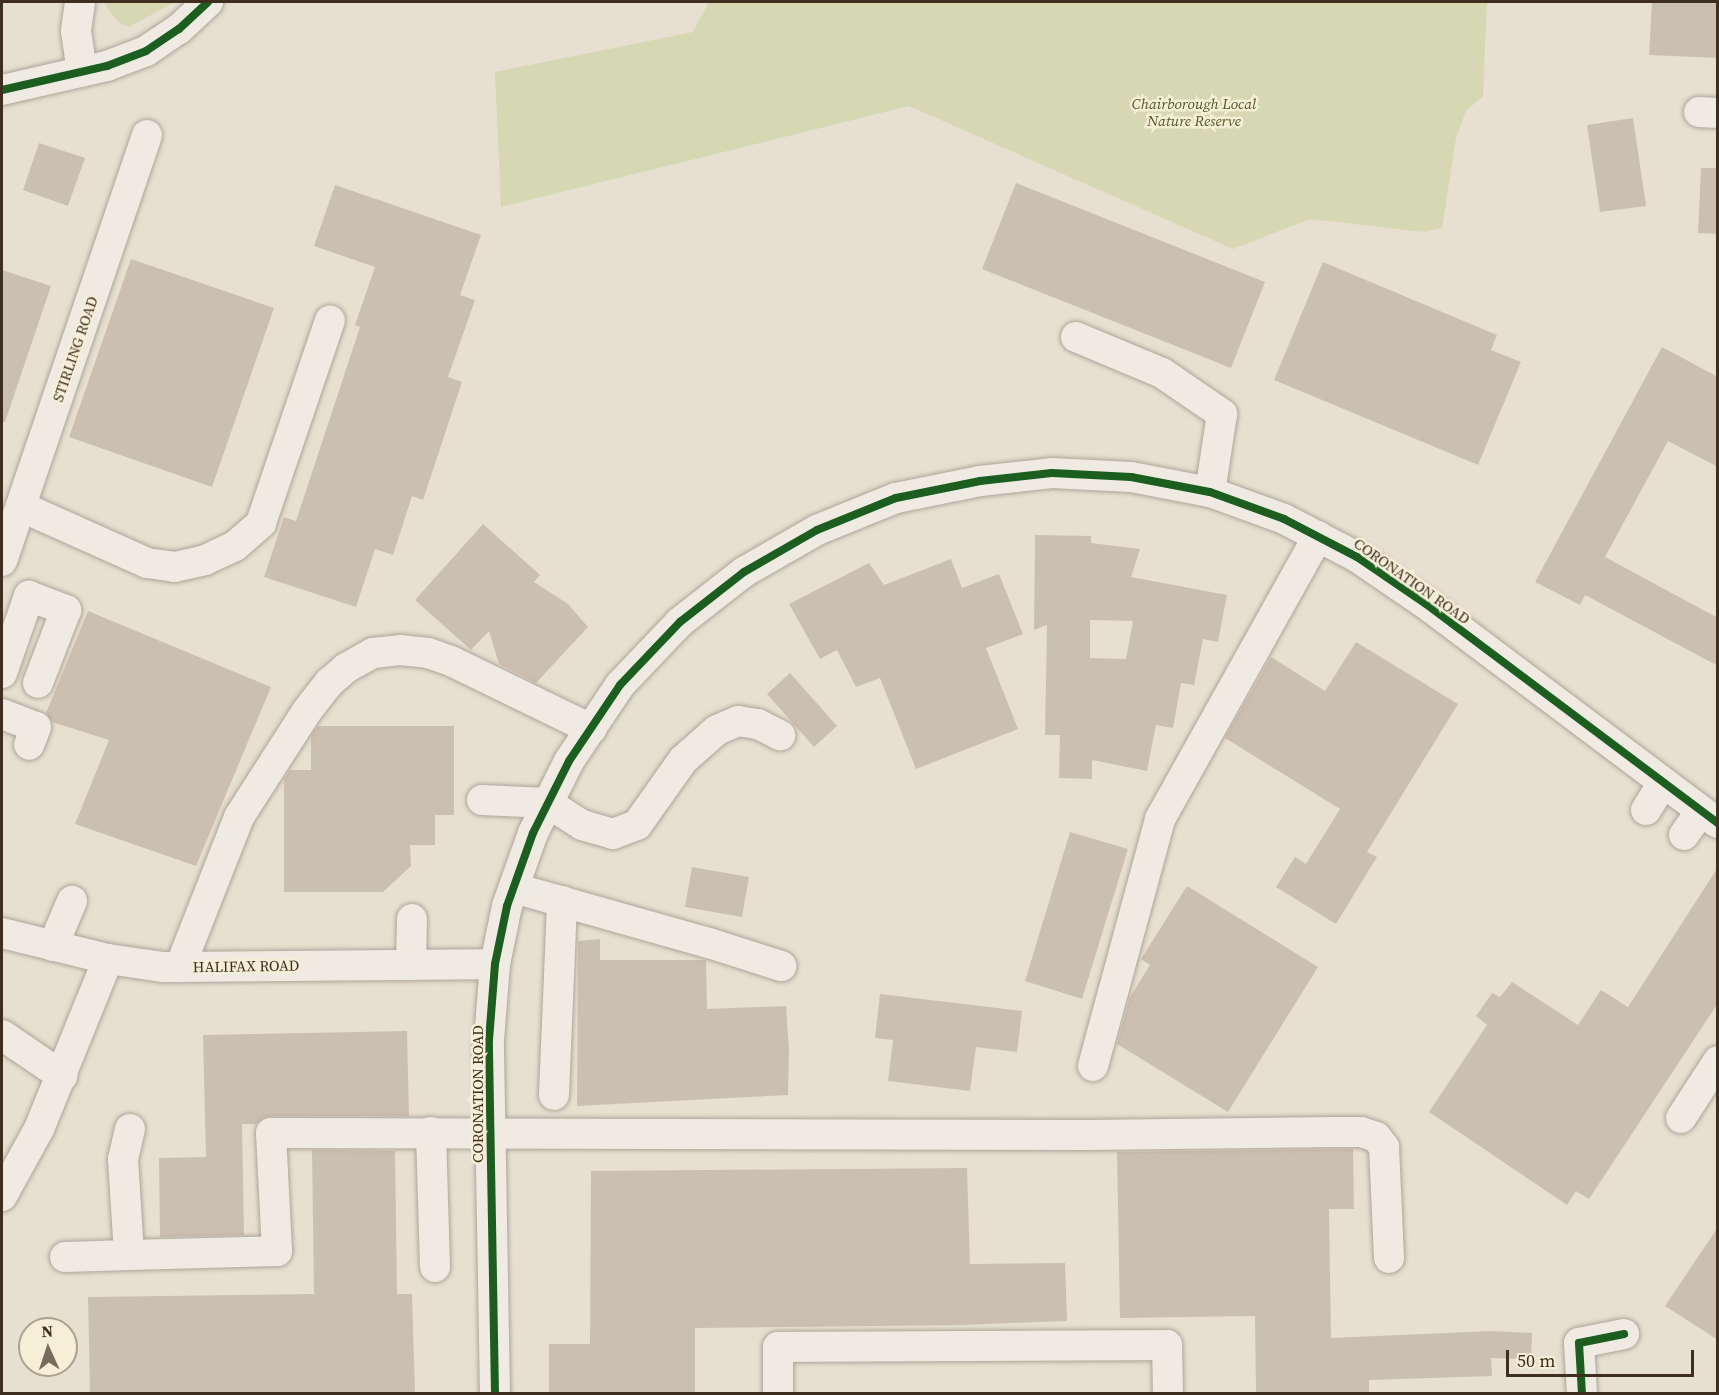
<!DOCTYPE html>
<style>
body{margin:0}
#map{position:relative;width:1719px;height:1395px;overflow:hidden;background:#e7e0d1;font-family:"Source Serif 4",serif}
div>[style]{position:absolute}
.green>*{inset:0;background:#d6d7b3}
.building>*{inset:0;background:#cbbfb2}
.roads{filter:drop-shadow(0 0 2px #ada599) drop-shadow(0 0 2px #ada599)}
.minor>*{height:30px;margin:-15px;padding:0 15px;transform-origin:15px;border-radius:15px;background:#efebe3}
.cycleway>*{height:8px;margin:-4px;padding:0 4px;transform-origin:4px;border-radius:4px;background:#1b5e20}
span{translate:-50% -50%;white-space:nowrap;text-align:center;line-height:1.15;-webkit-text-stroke:5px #f7eed8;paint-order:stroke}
.park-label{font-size:15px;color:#4d5a26;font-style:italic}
.street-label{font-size:15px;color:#3d2e20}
.frame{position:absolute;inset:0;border:3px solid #3d2e20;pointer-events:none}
.north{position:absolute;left:18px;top:1317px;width:60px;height:60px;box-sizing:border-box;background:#f7eed8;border:2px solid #ada18e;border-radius:50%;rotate:357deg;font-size:16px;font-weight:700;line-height:24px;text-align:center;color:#3d2e20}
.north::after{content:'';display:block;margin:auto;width:21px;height:27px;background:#786c5e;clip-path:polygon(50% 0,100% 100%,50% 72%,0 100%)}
.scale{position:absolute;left:1506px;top:1350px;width:188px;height:27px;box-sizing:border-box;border:3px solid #3d2e20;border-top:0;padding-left:8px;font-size:18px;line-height:21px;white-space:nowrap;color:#3d2e20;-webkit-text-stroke:4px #f7eed8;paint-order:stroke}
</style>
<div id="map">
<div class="green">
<div style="clip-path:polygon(103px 2px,175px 2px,129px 27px,118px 22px)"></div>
<div style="clip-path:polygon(709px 2px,1487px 2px,1483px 96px,1466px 111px,1456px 138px,1442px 228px,1424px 232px,1310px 219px,1233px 249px,909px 106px,501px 207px,495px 72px,693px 32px)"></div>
</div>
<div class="building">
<div style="clip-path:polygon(1652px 2px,1718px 2px,1718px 58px,1649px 55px)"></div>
<div style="clip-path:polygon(1633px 118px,1646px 206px,1600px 212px,1587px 125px)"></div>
<div style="clip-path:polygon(39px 143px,85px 158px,68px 206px,23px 190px)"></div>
<div style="clip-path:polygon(1701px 168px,1718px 168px,1718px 234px,1698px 233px)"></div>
<div style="clip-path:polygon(1016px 183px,1265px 282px,1231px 368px,982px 269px)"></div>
<div style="clip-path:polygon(335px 185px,481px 235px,460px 295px,475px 300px,448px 377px,462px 382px,423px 500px,412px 496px,393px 555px,375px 549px,356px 607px,264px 577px,284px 517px,296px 521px,360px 327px,355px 325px,375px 267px,314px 246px)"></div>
<div style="clip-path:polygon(131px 259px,274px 308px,212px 487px,69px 437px)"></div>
<div style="clip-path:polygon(1323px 262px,1497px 335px,1491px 350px,1521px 362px,1478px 465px,1274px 380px)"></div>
<div style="clip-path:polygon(2px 270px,51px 286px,5px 422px,2px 422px)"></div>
<div style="clip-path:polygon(1662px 347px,1718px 377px,1718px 467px,1668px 441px,1605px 557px,1718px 618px,1718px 666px,1585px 595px,1580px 605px,1535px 582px)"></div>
<div style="clip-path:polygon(483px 524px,540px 575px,534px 582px,568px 604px,588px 627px,536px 683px,499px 664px,489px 631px,471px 650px,415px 600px)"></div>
<div style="clip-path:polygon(evenodd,1035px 535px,1091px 536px,1091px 543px,1140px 549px,1131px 577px,1227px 595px,1218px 642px,1203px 639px,1194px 685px,1181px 683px,1173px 728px,1156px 725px,1147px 771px,1092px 760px,1092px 779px,1059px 778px,1060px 735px,1045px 735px,1047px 625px,1034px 630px,1035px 535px,1090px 620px,1133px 621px,1126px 659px,1090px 658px,1090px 620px)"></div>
<div style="clip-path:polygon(951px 559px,962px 588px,999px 574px,1023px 634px,986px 648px,1018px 729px,916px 769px,880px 678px,856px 687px,837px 650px,820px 659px,789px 604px,869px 563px,884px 585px)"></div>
<div style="clip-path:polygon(88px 611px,271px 687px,196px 866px,75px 824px,109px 740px,52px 722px,46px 713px)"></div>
<div style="clip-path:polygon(1356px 642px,1458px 704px,1367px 852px,1377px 857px,1336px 924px,1276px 887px,1295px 857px,1306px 864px,1340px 809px,1225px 738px,1271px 657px,1325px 691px)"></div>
<div style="clip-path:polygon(790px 673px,837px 726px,814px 747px,767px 694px)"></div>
<div style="clip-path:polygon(318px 726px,454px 726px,454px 815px,435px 815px,435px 845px,410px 845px,411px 866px,383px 892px,284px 892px,284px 779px,290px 770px,311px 770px,311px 736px)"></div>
<div style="clip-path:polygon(1070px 832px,1128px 849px,1082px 999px,1025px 981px)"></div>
<div style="clip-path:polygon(692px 867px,749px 877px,742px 917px,685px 907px)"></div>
<div style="clip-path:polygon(1718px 867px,1718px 1003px,1589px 1199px,1576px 1191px,1567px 1205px,1429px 1112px,1487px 1025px,1476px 1016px,1492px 993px,1500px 997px,1512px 982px,1578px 1025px,1601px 990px,1628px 1007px)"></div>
<div style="clip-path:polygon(1187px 886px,1318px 967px,1228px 1112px,1117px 1044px,1130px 997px,1150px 965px,1141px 959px)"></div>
<div style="clip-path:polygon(600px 939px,600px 960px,706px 960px,707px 1009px,786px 1006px,789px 1051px,788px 1095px,577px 1106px,578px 941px)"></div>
<div style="clip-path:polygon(880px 994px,1022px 1011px,1017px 1052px,976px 1047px,970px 1091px,888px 1081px,893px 1040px,875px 1038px)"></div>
<div style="clip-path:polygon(407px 1031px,409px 1116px,271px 1116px,263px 1118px,256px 1124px,242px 1124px,244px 1235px,160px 1237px,159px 1158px,206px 1157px,203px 1035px)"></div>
<div style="clip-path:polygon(1353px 1149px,1354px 1209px,1329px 1209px,1331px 1338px,1491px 1331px,1532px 1333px,1531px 1359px,1491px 1358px,1492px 1376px,1369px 1380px,1369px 1394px,1256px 1394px,1255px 1316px,1120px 1318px,1117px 1152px)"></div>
<div style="clip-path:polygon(312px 1150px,395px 1151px,397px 1294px,412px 1294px,415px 1394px,90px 1394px,88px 1297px,314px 1294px)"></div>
<div style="clip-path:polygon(967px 1168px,970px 1264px,1065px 1263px,1067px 1321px,962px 1325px,695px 1328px,695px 1394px,549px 1394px,549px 1344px,590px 1344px,591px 1171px)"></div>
<div style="clip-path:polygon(1718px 1227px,1718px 1340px,1665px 1306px)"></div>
</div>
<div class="roads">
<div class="minor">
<div style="left:80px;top:2px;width:29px;rotate:98deg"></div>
<div style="left:76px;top:31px;width:41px;rotate:81.7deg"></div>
<div style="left:2px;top:90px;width:108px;rotate:-12.9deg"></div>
<div style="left:107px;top:66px;width:42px;rotate:-21deg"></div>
<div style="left:146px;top:51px;width:40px;rotate:-34deg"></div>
<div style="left:179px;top:29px;width:40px;rotate:-43deg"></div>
<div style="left:1699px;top:112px;width:19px;rotate:3deg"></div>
<div style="left:1076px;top:337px;width:93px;rotate:22.7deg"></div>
<div style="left:1162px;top:373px;width:73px;rotate:34.3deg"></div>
<div style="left:1222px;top:414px;width:79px;rotate:98.7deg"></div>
<div style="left:22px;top:507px;width:137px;rotate:24.1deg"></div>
<div style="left:147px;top:563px;width:28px;rotate:8deg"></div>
<div style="left:175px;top:567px;width:31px;rotate:-13deg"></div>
<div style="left:205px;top:560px;width:33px;rotate:-25deg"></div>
<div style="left:235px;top:546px;width:35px;rotate:-41deg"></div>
<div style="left:261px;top:523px;width:214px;rotate:-71.2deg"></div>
<div style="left:2px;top:561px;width:450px;rotate:-71.2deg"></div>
<div style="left:2px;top:673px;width:82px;rotate:-70.7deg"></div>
<div style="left:29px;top:596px;width:40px;rotate:21deg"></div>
<div style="left:66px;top:610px;width:78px;rotate:111deg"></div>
<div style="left:2px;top:714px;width:36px;rotate:21deg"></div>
<div style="left:36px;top:727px;width:19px;rotate:111deg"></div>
<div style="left:482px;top:800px;width:66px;rotate:2.6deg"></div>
<div style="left:548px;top:803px;width:40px;rotate:32.9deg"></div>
<div style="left:582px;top:825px;width:32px;rotate:16deg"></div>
<div style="left:613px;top:834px;width:26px;rotate:-21deg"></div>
<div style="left:637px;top:825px;width:80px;rotate:-54.7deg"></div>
<div style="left:683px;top:760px;width:45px;rotate:-41.4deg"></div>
<div style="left:717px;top:730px;width:23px;rotate:-23deg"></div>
<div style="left:738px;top:721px;width:20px;rotate:9deg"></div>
<div style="left:758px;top:724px;width:25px;rotate:27deg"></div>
<div style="left:1646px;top:810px;width:32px;rotate:-58deg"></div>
<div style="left:1684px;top:835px;width:29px;rotate:-55deg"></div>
<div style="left:514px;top:888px;width:203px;rotate:15.8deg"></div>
<div style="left:709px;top:943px;width:76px;rotate:17.7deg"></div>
<div style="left:2px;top:933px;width:109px;rotate:13.8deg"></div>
<div style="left:108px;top:959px;width:56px;rotate:8.3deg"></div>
<div style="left:163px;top:967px;width:332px;rotate:-0.5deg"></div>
<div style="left:53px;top:946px;width:49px;rotate:-67.1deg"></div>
<div style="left:411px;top:965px;width:46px;rotate:-88.8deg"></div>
<div style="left:180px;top:967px;width:161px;rotate:-68.5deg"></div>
<div style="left:239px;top:817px;width:126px;rotate:-57.3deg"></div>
<div style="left:307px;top:711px;width:37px;rotate:-52deg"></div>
<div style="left:330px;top:682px;width:21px;rotate:-41deg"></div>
<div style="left:346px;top:668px;width:31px;rotate:-29deg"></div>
<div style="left:373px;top:653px;width:27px;rotate:-6deg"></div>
<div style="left:400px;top:650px;width:28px;rotate:6deg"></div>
<div style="left:428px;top:653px;width:24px;rotate:19deg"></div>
<div style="left:451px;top:661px;width:156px;rotate:25.9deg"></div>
<div style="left:2px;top:1035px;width:73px;rotate:34.3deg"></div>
<div style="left:1093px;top:1066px;width:256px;rotate:-74.8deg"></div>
<div style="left:1160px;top:819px;width:324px;rotate:-60.8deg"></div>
<div style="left:554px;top:1095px;width:194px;rotate:-87.6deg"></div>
<div style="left:1681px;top:1118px;width:68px;rotate:-57deg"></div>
<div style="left:130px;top:1129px;width:31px;rotate:103deg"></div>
<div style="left:123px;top:1159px;width:96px;rotate:86.4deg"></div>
<div style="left:129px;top:1255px;width:148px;rotate:-1.5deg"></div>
<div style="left:277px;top:1251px;width:118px;rotate:-92.9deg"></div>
<div style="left:271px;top:1133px;width:815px;rotate:0.14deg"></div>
<div style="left:1086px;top:1135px;width:248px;rotate:-0.7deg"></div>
<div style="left:1334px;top:1132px;width:27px"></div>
<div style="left:1361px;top:1132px;width:16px;rotate:18deg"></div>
<div style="left:1376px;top:1137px;width:13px;rotate:51deg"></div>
<div style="left:1384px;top:1147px;width:111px;rotate:87.4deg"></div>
<div style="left:431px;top:1132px;width:135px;rotate:88.3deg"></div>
<div style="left:2px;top:1196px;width:77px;rotate:-61.1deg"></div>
<div style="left:39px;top:1129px;width:183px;rotate:-67.9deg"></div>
<div style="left:65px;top:1257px;width:64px;rotate:-1.8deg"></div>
<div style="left:495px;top:1394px;width:354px;rotate:-91deg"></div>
<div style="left:489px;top:1040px;width:76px;rotate:-85.5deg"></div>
<div style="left:495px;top:964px;width:59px;rotate:-78.3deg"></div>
<div style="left:507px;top:906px;width:77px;rotate:-70.4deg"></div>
<div style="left:533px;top:833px;width:80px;rotate:-63.4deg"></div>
<div style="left:569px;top:761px;width:92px;rotate:-56.1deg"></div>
<div style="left:620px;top:685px;width:87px;rotate:-46.4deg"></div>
<div style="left:680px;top:622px;width:81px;rotate:-38deg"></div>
<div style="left:744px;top:572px;width:84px;rotate:-29.9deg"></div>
<div style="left:817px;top:530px;width:85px;rotate:-22.1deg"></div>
<div style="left:896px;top:498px;width:86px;rotate:-11.4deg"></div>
<div style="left:980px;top:481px;width:72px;rotate:-6.3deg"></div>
<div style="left:1052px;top:473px;width:79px;rotate:2.9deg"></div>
<div style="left:1131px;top:477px;width:80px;rotate:10.8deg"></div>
<div style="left:1210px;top:492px;width:79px;rotate:20deg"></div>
<div style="left:1284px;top:519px;width:82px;rotate:27.5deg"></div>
<div style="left:1357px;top:557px;width:83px;rotate:34.3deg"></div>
<div style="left:1426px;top:604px;width:365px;rotate:36.9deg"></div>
<div style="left:778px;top:1394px;width:47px;rotate:-90deg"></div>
<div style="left:778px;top:1347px;width:389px;rotate:-0.3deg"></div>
<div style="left:1167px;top:1345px;width:49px;rotate:88.8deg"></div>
<div style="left:1582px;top:1394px;width:51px;rotate:-93.4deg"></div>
<div style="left:1579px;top:1343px;width:46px;rotate:-11.3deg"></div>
</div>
</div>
<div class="cycleway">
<div style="left:2px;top:90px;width:108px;rotate:-12.9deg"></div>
<div style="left:107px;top:66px;width:42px;rotate:-21deg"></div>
<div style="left:146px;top:51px;width:40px;rotate:-34deg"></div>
<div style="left:179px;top:29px;width:40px;rotate:-43deg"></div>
<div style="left:495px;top:1394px;width:354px;rotate:-91deg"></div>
<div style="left:489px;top:1040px;width:76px;rotate:-85.5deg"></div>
<div style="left:495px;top:964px;width:59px;rotate:-78.3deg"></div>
<div style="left:507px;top:906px;width:77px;rotate:-70.4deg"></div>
<div style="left:533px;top:833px;width:80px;rotate:-63.4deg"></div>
<div style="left:569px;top:761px;width:92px;rotate:-56.1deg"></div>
<div style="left:620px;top:685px;width:87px;rotate:-46.4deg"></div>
<div style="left:680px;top:622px;width:81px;rotate:-38deg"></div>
<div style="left:744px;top:572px;width:84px;rotate:-29.9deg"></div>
<div style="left:817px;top:530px;width:85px;rotate:-22.1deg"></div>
<div style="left:896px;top:498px;width:86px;rotate:-11.4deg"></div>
<div style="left:980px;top:481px;width:72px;rotate:-6.3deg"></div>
<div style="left:1052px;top:473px;width:79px;rotate:2.9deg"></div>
<div style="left:1131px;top:477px;width:80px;rotate:10.8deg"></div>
<div style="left:1210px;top:492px;width:79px;rotate:20deg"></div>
<div style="left:1284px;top:519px;width:82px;rotate:27.5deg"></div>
<div style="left:1357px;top:557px;width:83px;rotate:34.3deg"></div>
<div style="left:1426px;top:604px;width:365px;rotate:36.9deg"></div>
<div style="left:1582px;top:1394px;width:51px;rotate:-93.4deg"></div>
<div style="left:1579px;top:1343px;width:46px;rotate:-11.3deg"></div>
</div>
<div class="park-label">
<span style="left:1194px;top:112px">Chairborough Local<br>Nature Reserve</span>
</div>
<div class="street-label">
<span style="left:75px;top:349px;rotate:-71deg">STIRLING ROAD</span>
<span style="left:1412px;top:581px;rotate:35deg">CORONATION ROAD</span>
<span style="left:246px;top:966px;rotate:-1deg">HALIFAX ROAD</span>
<span style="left:478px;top:1094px;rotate:-90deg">CORONATION ROAD</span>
</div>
<div class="frame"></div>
<div class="north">N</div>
<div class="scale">50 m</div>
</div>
